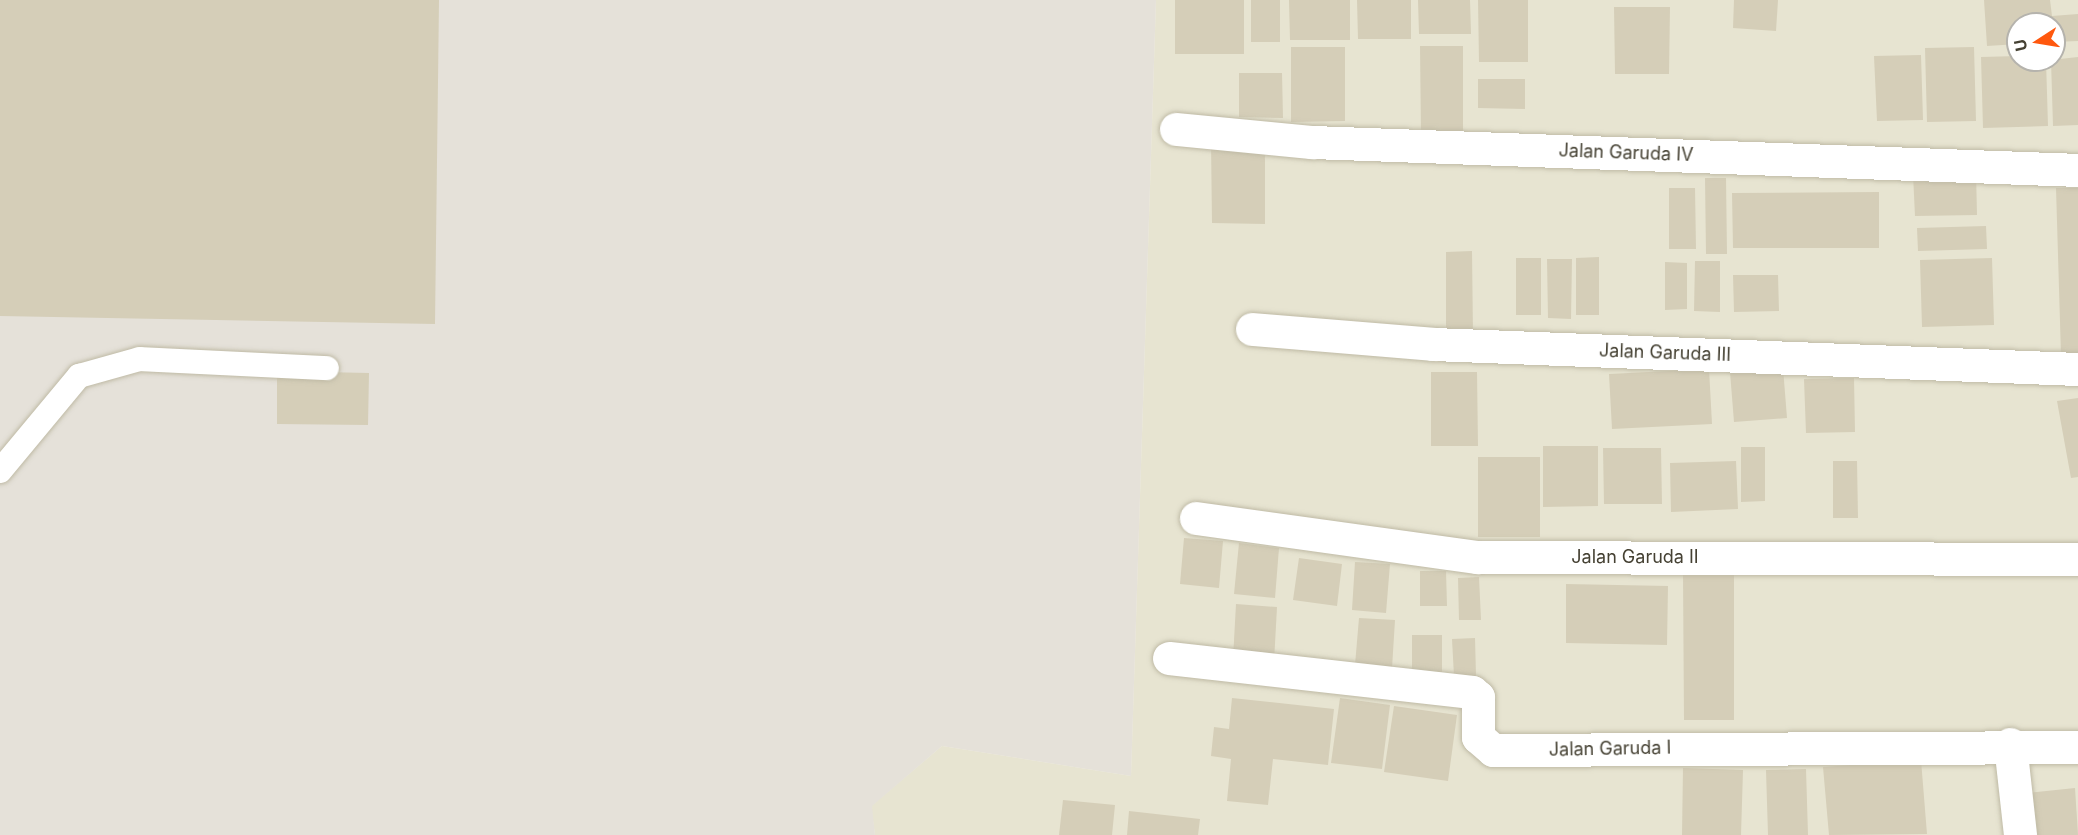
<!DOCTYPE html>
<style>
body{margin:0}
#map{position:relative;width:2078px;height:835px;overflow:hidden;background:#f3f1e3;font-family:Inter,sans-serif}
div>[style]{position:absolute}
.residential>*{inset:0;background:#e7e4d1}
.industrial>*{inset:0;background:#e5e1d9}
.building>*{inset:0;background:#d5ceb8}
.roads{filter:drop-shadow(0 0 2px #bfbaa5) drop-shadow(0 0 2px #bfbaa5)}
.service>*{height:24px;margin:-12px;padding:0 12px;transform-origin:12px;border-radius:12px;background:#fff}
.minor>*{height:33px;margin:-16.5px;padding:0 16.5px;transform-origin:16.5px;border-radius:16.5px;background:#fff}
span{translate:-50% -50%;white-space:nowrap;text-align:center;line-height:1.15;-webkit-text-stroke:5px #fff;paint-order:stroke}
.street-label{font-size:18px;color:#454133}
.north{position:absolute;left:2006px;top:12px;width:60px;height:60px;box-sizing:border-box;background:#fff;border:2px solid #b5b3ad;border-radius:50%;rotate:258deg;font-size:16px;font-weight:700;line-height:24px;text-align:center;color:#454133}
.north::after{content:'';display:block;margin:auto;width:21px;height:27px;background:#ff580e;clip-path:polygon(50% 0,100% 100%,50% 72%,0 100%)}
</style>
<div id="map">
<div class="residential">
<div style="clip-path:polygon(evenodd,1156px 0,2078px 0,2078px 835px,875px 835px,871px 806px,942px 746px,1131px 776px,1156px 0,2018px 24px,2054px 24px,2054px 60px,2018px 60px,2018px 24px)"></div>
</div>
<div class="industrial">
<div style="clip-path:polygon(0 0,1156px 0,1131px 776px,942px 746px,872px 806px,875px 835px,0 835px)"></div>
</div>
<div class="building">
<div style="clip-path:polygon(0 0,439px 0,435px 324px,0 316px)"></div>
<div style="clip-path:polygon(1175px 0,1244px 0,1244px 54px,1175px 54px)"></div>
<div style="clip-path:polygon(1251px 0,1280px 0,1280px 42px,1251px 42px)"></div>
<div style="clip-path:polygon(1289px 0,1350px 0,1350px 40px,1290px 40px)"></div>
<div style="clip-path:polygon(1357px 0,1411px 0,1411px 39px,1358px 39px)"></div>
<div style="clip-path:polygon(1418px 0,1470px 0,1471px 34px,1419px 34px)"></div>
<div style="clip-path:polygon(1478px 0,1528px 0,1528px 62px,1479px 62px)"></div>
<div style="clip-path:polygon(1734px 0,1778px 0,1776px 31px,1733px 28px)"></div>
<div style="clip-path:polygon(1984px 0,2050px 0,2052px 16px,2078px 14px,2078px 41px,2054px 42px,2054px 24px,2018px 24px,2018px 44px,1987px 46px)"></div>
<div style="clip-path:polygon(1614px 7px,1670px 7px,1669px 74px,1615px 74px)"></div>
<div style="clip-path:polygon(1420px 46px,1463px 46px,1463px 135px,1421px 135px)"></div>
<div style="clip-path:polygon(1291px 47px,1345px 47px,1345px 121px,1291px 122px)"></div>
<div style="clip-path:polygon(1974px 47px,1976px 121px,1927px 122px,1925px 48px)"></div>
<div style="clip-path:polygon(1921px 55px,1923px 120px,1877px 121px,1874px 56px)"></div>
<div style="clip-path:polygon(2018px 56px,2018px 60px,2046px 60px,2048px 126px,1983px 128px,1981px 57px)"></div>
<div style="clip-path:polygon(2078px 57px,2078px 125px,2053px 126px,2051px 60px)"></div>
<div style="clip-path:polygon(1239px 73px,1282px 73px,1283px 118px,1239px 117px)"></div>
<div style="clip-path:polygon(1478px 79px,1525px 79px,1525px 109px,1478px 108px)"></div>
<div style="clip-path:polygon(1211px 142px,1265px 143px,1265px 224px,1212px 223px)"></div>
<div style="clip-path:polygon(1976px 172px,1977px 215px,1915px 216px,1913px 174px)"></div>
<div style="clip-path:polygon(1705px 178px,1726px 178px,1727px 254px,1706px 254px)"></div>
<div style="clip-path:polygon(1669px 188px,1695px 188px,1696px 249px,1669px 249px)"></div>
<div style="clip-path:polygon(2056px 188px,2078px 188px,2078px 355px,2061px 355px)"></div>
<div style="clip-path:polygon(1879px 192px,1879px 248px,1733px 248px,1732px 193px)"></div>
<div style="clip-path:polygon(1986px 226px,1987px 249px,1918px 251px,1917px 228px)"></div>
<div style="clip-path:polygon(1472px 251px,1473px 335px,1446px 336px,1446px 252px)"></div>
<div style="clip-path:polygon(1599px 257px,1599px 315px,1576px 315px,1576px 258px)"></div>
<div style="clip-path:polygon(1516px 258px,1541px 258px,1541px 315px,1516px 315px)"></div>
<div style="clip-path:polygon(1992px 258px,1994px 325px,1922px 327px,1920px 260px)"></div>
<div style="clip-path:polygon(1547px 259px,1572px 259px,1571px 319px,1548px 318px)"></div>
<div style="clip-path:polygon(1695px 261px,1720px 261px,1720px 312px,1694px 311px)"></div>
<div style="clip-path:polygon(1665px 262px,1687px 263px,1687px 309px,1665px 310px)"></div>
<div style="clip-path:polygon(1733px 275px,1778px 275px,1779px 311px,1734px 312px)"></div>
<div style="clip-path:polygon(1783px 368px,1787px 418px,1734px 422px,1730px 372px)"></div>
<div style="clip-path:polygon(1709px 369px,1712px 424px,1612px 429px,1609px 374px)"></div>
<div style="clip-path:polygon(277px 371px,369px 373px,368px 425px,277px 424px)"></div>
<div style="clip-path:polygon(1431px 372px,1477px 372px,1478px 446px,1431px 446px)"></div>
<div style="clip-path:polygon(1854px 378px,1855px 432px,1806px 433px,1804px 379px)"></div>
<div style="clip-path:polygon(2078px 398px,2078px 477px,2071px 478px,2057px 401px)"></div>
<div style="clip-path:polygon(1543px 446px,1598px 446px,1598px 506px,1543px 507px)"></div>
<div style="clip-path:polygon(1741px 447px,1765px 447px,1765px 501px,1741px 502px)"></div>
<div style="clip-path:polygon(1603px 448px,1661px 448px,1662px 504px,1604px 504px)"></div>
<div style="clip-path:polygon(1478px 457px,1540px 457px,1540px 537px,1478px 537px)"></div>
<div style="clip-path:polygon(1736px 461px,1738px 509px,1671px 512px,1670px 463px)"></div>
<div style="clip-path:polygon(1833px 461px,1857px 461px,1858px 518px,1833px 518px)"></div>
<div style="clip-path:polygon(1184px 538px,1223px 541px,1219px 588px,1180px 584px)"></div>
<div style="clip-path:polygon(1239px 543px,1279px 548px,1275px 598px,1234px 594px)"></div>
<div style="clip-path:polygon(1299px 558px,1342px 564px,1337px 606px,1293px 600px)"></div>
<div style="clip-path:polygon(1355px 562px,1390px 564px,1386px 613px,1352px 610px)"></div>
<div style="clip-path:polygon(1420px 571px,1446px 571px,1447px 606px,1420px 606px)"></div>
<div style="clip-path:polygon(1683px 575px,1734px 575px,1734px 720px,1684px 720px)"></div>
<div style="clip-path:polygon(1479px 577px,1481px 620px,1459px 620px,1458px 578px)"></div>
<div style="clip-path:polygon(1566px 584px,1668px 586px,1667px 645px,1566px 643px)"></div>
<div style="clip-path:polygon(1236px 604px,1277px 607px,1274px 662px,1233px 659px)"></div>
<div style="clip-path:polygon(1359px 618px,1395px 620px,1392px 668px,1355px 665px)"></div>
<div style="clip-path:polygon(1412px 635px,1442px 635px,1442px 672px,1412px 672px)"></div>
<div style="clip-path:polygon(1475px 638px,1476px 676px,1454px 676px,1452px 639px)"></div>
<div style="clip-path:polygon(1232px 698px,1334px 709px,1328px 765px,1273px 759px,1268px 805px,1227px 801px,1231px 759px,1211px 756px,1214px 727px,1229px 729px)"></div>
<div style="clip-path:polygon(1340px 698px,1390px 705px,1382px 769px,1331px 763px)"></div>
<div style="clip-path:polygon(1394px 706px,1457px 715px,1448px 781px,1384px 772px)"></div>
<div style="clip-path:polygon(1921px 760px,1927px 834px,1829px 835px,1823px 767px)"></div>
<div style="clip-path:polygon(1683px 768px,1743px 770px,1741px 835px,1682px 835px)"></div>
<div style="clip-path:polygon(1806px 769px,1808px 835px,1768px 835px,1766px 770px)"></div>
<div style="clip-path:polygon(2075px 788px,2078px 835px,2033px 835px,2027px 793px)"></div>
<div style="clip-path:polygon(1063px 800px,1115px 805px,1112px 835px,1059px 835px)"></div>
<div style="clip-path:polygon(1129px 811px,1200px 819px,1198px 835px,1127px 835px)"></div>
</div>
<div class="roads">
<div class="service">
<div style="left:0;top:471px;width:124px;rotate:-50.3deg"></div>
<div style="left:79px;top:376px;width:63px;rotate:-15.6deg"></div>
<div style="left:140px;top:359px;width:187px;rotate:2.8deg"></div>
</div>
<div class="minor">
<div style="left:1176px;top:129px;width:137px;rotate:5.5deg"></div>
<div style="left:1312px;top:142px;width:767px;rotate:2.09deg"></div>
<div style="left:1252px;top:329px;width:182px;rotate:4.7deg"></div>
<div style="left:1433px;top:344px;width:645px;rotate:2.22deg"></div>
<div style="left:1196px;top:518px;width:284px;rotate:7.9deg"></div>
<div style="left:1477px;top:557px;width:601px;rotate:0.19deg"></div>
<div style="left:1169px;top:658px;width:305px;rotate:6.4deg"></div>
<div style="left:1472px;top:692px;width:8px;rotate:40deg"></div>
<div style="left:1478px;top:697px;width:40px;rotate:90deg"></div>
<div style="left:1478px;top:737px;width:20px;rotate:41deg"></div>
<div style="left:1493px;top:750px;width:585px;rotate:-0.29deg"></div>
<div style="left:2010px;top:744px;width:92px;rotate:83.7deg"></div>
</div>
</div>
<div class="street-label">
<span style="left:1626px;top:153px;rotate:2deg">Jalan Garuda IV</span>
<span style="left:1665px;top:353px;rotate:2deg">Jalan Garuda III</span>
<span style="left:1635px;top:557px">Jalan Garuda II</span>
<span style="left:1610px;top:749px;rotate:-1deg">Jalan Garuda I</span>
</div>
<div class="north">U</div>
</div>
